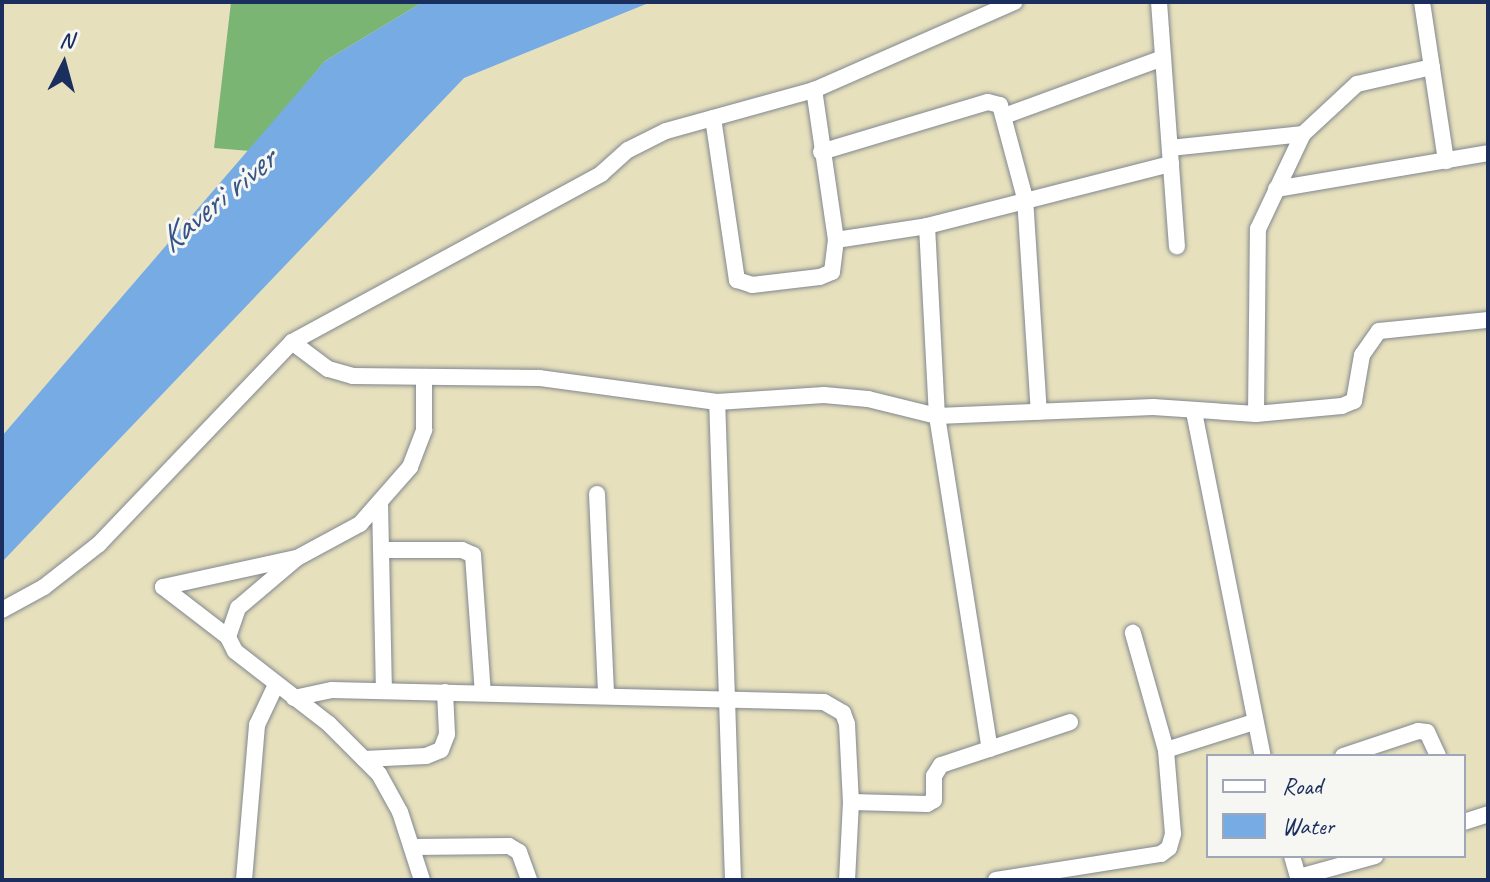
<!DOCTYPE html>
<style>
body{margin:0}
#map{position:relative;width:1490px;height:882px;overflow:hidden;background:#e7e0bd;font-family:Caveat,sans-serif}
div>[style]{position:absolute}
.forest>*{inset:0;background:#7bb574}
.water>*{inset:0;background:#76abe4}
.roads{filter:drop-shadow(0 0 2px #81888e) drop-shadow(0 0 2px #81888e)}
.minor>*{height:16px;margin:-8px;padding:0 8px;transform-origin:8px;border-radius:8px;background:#fff}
span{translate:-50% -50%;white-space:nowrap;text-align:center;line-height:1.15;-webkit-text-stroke:6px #f6f6f2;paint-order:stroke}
.water-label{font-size:36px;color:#365486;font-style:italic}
.frame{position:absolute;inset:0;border:4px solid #1b2f5e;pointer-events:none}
.legend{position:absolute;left:1206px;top:754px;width:260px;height:104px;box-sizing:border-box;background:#f6f6f2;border:2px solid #9ea6b7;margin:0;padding:10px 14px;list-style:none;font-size:24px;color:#1b2f5e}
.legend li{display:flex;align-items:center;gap:16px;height:40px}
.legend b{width:40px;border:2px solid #9ea6b7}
.north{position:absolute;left:24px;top:24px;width:80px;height:80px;-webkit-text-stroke:6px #f6f6f2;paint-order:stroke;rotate:6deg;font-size:22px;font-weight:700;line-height:32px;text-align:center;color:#1b2f5e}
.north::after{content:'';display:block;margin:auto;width:28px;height:36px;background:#1b2f5e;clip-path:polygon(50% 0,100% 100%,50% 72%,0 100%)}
</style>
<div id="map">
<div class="forest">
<div style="clip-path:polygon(231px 2px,423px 2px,325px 61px,250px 151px,214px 148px)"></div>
</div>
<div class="water">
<div style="clip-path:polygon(423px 2px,651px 2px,464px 78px,2px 562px,2px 436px,325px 61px)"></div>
</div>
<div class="roads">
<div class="minor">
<div style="left:1159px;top:2px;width:245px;rotate:85.8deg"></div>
<div style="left:1422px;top:2px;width:161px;rotate:81.4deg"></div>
<div style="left:1007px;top:115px;width:166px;rotate:-20.1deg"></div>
<div style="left:713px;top:118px;width:164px;rotate:81.6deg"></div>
<div style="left:737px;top:280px;width:16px;rotate:18deg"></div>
<div style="left:752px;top:285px;width:68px;rotate:-6.7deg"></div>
<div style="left:820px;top:277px;width:13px;rotate:-23deg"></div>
<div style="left:832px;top:272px;width:32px;rotate:-83deg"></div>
<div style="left:836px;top:240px;width:152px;rotate:-98.3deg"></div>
<div style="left:1170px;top:148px;width:134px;rotate:-6deg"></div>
<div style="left:821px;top:152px;width:174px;rotate:-16.7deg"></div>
<div style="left:988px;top:102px;width:12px;rotate:14deg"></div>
<div style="left:1000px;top:105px;width:96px;rotate:75deg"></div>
<div style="left:1025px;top:198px;width:214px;rotate:86.3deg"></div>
<div style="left:1276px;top:189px;width:215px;rotate:-9.6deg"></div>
<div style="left:927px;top:226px;width:190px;rotate:87deg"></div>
<div style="left:937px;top:416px;width:337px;rotate:81deg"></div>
<div style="left:836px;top:240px;width:92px;rotate:-8.7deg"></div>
<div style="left:927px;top:226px;width:252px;rotate:-14.3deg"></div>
<div style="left:717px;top:402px;width:180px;rotate:-172.3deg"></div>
<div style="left:539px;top:378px;width:186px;rotate:-179.4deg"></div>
<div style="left:353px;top:376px;width:26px;rotate:-164deg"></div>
<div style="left:328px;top:369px;width:45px;rotate:-143.1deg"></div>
<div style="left:292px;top:342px;width:352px;rotate:-28.5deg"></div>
<div style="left:601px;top:174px;width:36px;rotate:-42deg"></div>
<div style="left:628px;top:150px;width:42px;rotate:-26.6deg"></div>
<div style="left:666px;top:131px;width:154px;rotate:-15.5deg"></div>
<div style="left:814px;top:90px;width:219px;rotate:-23.7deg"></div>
<div style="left:1194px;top:412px;width:351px;rotate:78.7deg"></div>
<div style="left:1256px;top:414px;width:185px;rotate:-89.4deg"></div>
<div style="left:1258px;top:229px;width:105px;rotate:-64.7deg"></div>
<div style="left:1303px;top:134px;width:74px;rotate:-42.8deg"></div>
<div style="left:1357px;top:84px;width:77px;rotate:-12.8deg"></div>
<div style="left:597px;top:494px;width:202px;rotate:87.4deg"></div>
<div style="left:380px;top:502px;width:189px;rotate:88.8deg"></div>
<div style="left:381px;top:550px;width:81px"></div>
<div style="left:462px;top:550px;width:12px;rotate:24deg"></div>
<div style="left:473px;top:555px;width:138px;rotate:85.9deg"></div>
<div style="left:2px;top:610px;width:48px;rotate:-28.7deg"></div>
<div style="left:44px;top:587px;width:70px;rotate:-38deg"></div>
<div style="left:99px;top:544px;width:279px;rotate:-46.3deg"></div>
<div style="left:228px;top:637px;width:82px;rotate:-142.4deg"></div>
<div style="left:163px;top:587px;width:136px;rotate:-12.3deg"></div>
<div style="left:294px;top:698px;width:39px;rotate:-12deg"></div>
<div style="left:332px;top:690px;width:492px;rotate:1.4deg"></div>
<div style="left:824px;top:702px;width:22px;rotate:30deg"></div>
<div style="left:843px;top:713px;width:12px;rotate:70deg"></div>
<div style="left:847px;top:724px;width:78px;rotate:87.1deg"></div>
<div style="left:851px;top:802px;width:78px;rotate:92.9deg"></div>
<div style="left:1166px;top:750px;width:92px;rotate:-17.7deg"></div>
<div style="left:1343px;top:756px;width:79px;rotate:-18.4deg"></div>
<div style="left:1418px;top:731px;width:9px;rotate:6deg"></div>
<div style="left:1427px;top:732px;width:26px;rotate:65deg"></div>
<div style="left:364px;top:759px;width:62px;rotate:-2.8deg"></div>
<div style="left:426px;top:756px;width:16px;rotate:-22deg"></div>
<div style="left:441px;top:750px;width:17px;rotate:-69deg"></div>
<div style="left:447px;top:734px;width:42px;rotate:-92.7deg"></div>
<div style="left:851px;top:802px;width:76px;rotate:1.5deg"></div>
<div style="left:927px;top:804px;width:8px;rotate:-30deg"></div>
<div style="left:934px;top:800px;width:24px;rotate:-90deg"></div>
<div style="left:934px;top:776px;width:13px;rotate:-58deg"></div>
<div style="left:941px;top:765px;width:136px;rotate:-18.4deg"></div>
<div style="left:1464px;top:822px;width:25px;rotate:-18deg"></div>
<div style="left:413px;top:847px;width:96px;rotate:-0.6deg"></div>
<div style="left:509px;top:846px;width:12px;rotate:31deg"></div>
<div style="left:519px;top:852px;width:30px;rotate:70deg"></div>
<div style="left:1292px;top:856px;width:25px;rotate:74deg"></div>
<div style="left:1299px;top:877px;width:79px;rotate:-15.4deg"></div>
<div style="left:244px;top:880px;width:156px;rotate:-85.2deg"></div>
<div style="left:257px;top:725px;width:42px;rotate:-64.7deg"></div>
<div style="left:422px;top:880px;width:71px;rotate:-107.9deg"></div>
<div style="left:400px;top:812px;width:43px;rotate:-118.9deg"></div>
<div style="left:379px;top:774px;width:71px;rotate:-135deg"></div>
<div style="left:329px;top:724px;width:119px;rotate:-142.2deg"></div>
<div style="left:235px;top:651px;width:16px;rotate:-117deg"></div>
<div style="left:228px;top:637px;width:31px;rotate:-71deg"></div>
<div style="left:238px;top:608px;width:77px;rotate:-40.3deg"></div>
<div style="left:297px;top:558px;width:72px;rotate:-28.4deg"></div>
<div style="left:360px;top:524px;width:76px;rotate:-48.7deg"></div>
<div style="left:410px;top:467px;width:40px;rotate:-69deg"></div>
<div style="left:424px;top:430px;width:49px;rotate:-90deg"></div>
<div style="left:733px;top:880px;width:478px;rotate:-91.9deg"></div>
<div style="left:717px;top:402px;width:107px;rotate:-3.7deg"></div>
<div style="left:824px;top:395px;width:44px;rotate:5.2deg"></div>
<div style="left:868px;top:399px;width:71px;rotate:13.8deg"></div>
<div style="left:937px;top:416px;width:216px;rotate:-2.4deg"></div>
<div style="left:1153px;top:407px;width:103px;rotate:3.9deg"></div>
<div style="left:1256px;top:414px;width:86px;rotate:-5.3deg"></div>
<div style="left:1342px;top:406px;width:13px;rotate:-23deg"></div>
<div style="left:1354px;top:401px;width:47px;rotate:-80.1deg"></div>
<div style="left:1362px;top:355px;width:29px;rotate:-55deg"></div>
<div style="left:1379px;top:331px;width:110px;rotate:-5.8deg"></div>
<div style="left:996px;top:880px;width:167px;rotate:-9deg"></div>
<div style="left:1161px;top:854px;width:10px;rotate:-37deg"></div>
<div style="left:1169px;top:848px;width:15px;rotate:-74deg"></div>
<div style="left:1173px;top:834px;width:84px;rotate:-94.8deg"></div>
<div style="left:1166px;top:750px;width:122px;rotate:-105.8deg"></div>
</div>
</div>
<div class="water-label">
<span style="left:217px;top:200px;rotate:-40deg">Kaveri river</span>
</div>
<div class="frame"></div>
<ul class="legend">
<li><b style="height:10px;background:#fff"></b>Road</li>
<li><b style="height:22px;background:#76abe4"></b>Water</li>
</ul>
<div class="north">N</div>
</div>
